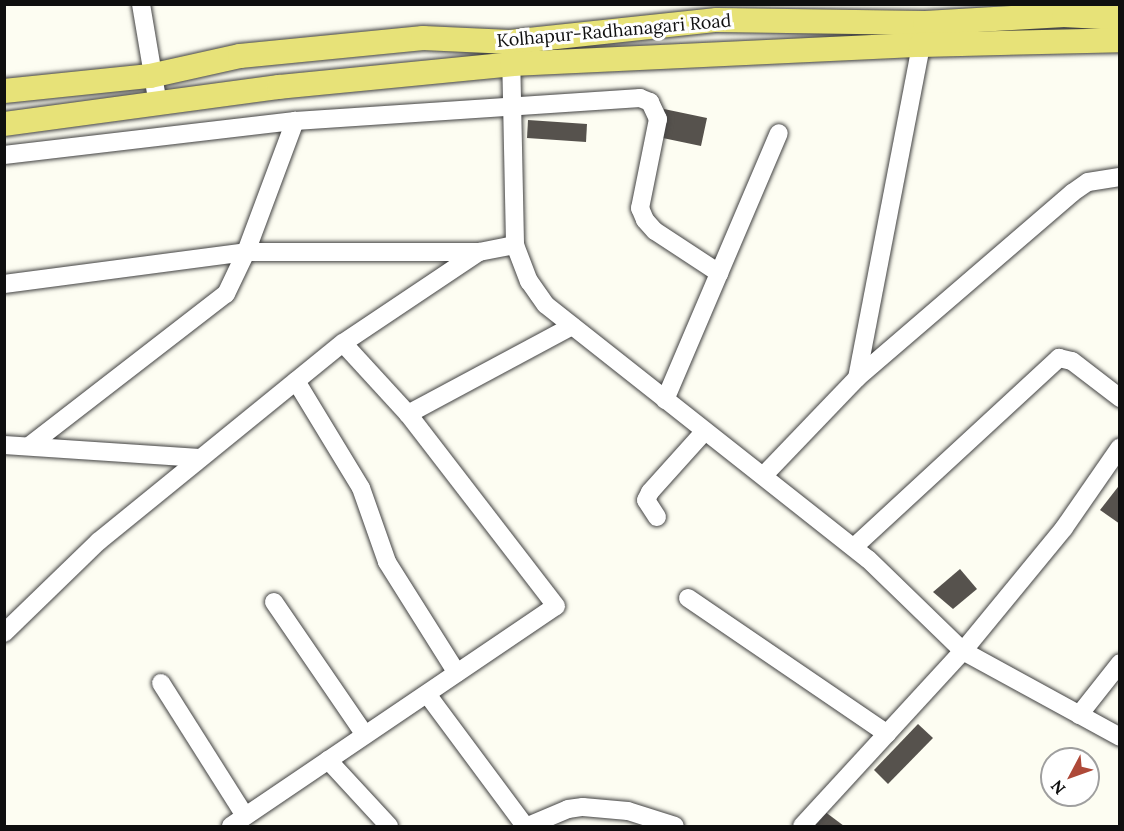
<!DOCTYPE html>
<style>
body{margin:0}
#map{position:relative;width:1124px;height:831px;overflow:hidden;background:#fdfdf2;font-family:Lora,serif}
div>[style]{position:absolute}
.building>*{inset:0;background:#56524d}
.roads{filter:drop-shadow(0 0 2px #424242) drop-shadow(0 0 2px #424242)}
.minor>*{height:18px;margin:-9px;padding:0 9px;transform-origin:9px;border-radius:9px;background:#fff}
.major>*{height:24px;margin:-12px;padding:0 12px;transform-origin:12px;border-radius:12px;background:#e7e278}
span{translate:-50% -50%;white-space:nowrap;text-align:center;line-height:1.15;-webkit-text-stroke:6px #fff;paint-order:stroke}
.street-label{font-size:18px;color:#0f0f0f}
.frame{position:absolute;inset:0;border:6px solid #0f0f0f;pointer-events:none}
.north{position:absolute;left:1040px;top:747px;width:60px;height:60px;box-sizing:border-box;background:#fff;border:2px solid #9f9f9f;border-radius:50%;rotate:229deg;font-size:16px;font-weight:700;line-height:24px;text-align:center;color:#0f0f0f}
.north::after{content:'';display:block;margin:auto;width:21px;height:27px;background:#ae4938;clip-path:polygon(50% 0,100% 100%,50% 72%,0 100%)}
</style>
<div id="map">
<div class="building">
<div style="clip-path:polygon(664px 109px,707px 118px,701px 146px,658px 137px)"></div>
<div style="clip-path:polygon(528px 120px,587px 124px,586px 142px,527px 138px)"></div>
<div style="clip-path:polygon(1118px 487px,1120px 488px,1120px 524px,1100px 510px)"></div>
<div style="clip-path:polygon(960px 569px,977px 589px,953px 609px,933px 592px)"></div>
<div style="clip-path:polygon(918px 724px,933px 738px,888px 784px,874px 770px)"></div>
<div style="clip-path:polygon(824px 811px,844px 826px,812px 826px)"></div>
</div>
<div class="roads">
<div class="minor">
<div style="left:141px;top:4px;width:101px;rotate:80.4deg"></div>
<div style="left:511px;top:52px;width:193px;rotate:88.8deg"></div>
<div style="left:515px;top:245px;width:39px;rotate:69deg"></div>
<div style="left:529px;top:281px;width:29px;rotate:55deg"></div>
<div style="left:546px;top:305px;width:410px;rotate:38.3deg"></div>
<div style="left:868px;top:559px;width:132px;rotate:44.1deg"></div>
<div style="left:963px;top:651px;width:179px;rotate:28.7deg"></div>
<div style="left:4px;top:155px;width:293px;rotate:-6.7deg"></div>
<div style="left:295px;top:121px;width:346px;rotate:-3.8deg"></div>
<div style="left:640px;top:98px;width:11px;rotate:22deg"></div>
<div style="left:650px;top:102px;width:19px;rotate:65deg"></div>
<div style="left:658px;top:119px;width:91px;rotate:101.4deg"></div>
<div style="left:640px;top:208px;width:13px;rotate:67deg"></div>
<div style="left:645px;top:220px;width:15px;rotate:48deg"></div>
<div style="left:655px;top:231px;width:77px;rotate:33.3deg"></div>
<div style="left:4px;top:284px;width:244px;rotate:-7.5deg"></div>
<div style="left:246px;top:252px;width:233px"></div>
<div style="left:857px;top:378px;width:349px;rotate:-79.1deg"></div>
<div style="left:296px;top:381px;width:125px;rotate:58.7deg"></div>
<div style="left:361px;top:488px;width:78px;rotate:70.6deg"></div>
<div style="left:387px;top:562px;width:131px;rotate:57.8deg"></div>
<div style="left:665px;top:400px;width:290px;rotate:-66.9deg"></div>
<div style="left:408px;top:414px;width:186px;rotate:-28.2deg"></div>
<div style="left:4px;top:445px;width:196px;rotate:3.8deg"></div>
<div style="left:29px;top:446px;width:249px;rotate:-37.7deg"></div>
<div style="left:226px;top:294px;width:47px;rotate:-64.5deg"></div>
<div style="left:246px;top:252px;width:140px;rotate:-69.5deg"></div>
<div style="left:765px;top:474px;width:133px;rotate:-46.2deg"></div>
<div style="left:857px;top:378px;width:284px;rotate:-40.7deg"></div>
<div style="left:1072px;top:193px;width:19px;rotate:-35deg"></div>
<div style="left:1088px;top:182px;width:32px;rotate:-9deg"></div>
<div style="left:657px;top:517px;width:20px;rotate:-123deg"></div>
<div style="left:646px;top:500px;width:9px;rotate:-63deg"></div>
<div style="left:650px;top:492px;width:82px;rotate:-48deg"></div>
<div style="left:854px;top:547px;width:279px;rotate:-42.7deg"></div>
<div style="left:1059px;top:358px;width:13px;rotate:13deg"></div>
<div style="left:1072px;top:361px;width:61px;rotate:37.6deg"></div>
<div style="left:688px;top:598px;width:241px;rotate:34.3deg"></div>
<div style="left:274px;top:602px;width:161px;rotate:55.6deg"></div>
<div style="left:4px;top:633px;width:132px;rotate:-44.1deg"></div>
<div style="left:99px;top:541px;width:314px;rotate:-39.1deg"></div>
<div style="left:343px;top:343px;width:164px;rotate:-33.8deg"></div>
<div style="left:479px;top:252px;width:37px;rotate:-11deg"></div>
<div style="left:161px;top:683px;width:157px;rotate:57.7deg"></div>
<div style="left:427px;top:694px;width:164px;rotate:53.4deg"></div>
<div style="left:1079px;top:715px;width:66px;rotate:-51.7deg"></div>
<div style="left:328px;top:760px;width:90px;rotate:47.3deg"></div>
<div style="left:231px;top:826px;width:392px;rotate:-34.1deg"></div>
<div style="left:556px;top:606px;width:242px;rotate:-127.6deg"></div>
<div style="left:408px;top:414px;width:96px;rotate:-132.5deg"></div>
<div style="left:528px;top:826px;width:43px;rotate:-23deg"></div>
<div style="left:568px;top:809px;width:15px;rotate:-8deg"></div>
<div style="left:583px;top:807px;width:45px;rotate:5.1deg"></div>
<div style="left:628px;top:811px;width:49px;rotate:17.7deg"></div>
<div style="left:802px;top:826px;width:238px;rotate:-47.4deg"></div>
<div style="left:963px;top:651px;width:159px;rotate:-50.6deg"></div>
<div style="left:1064px;top:528px;width:98px;rotate:-55.3deg"></div>
</div>
<div class="major">
<div style="left:4px;top:91px;width:147px;rotate:-5.9deg"></div>
<div style="left:150px;top:76px;width:92px;rotate:-12.5deg"></div>
<div style="left:240px;top:56px;width:184px;rotate:-5.6deg"></div>
<div style="left:423px;top:38px;width:87px;rotate:2.6deg"></div>
<div style="left:510px;top:42px;width:208px;rotate:-6.1deg"></div>
<div style="left:717px;top:20px;width:208px;rotate:0.8deg"></div>
<div style="left:925px;top:23px;width:139px;rotate:-3.3deg"></div>
<div style="left:1064px;top:15px;width:56px;rotate:3.1deg"></div>
<div style="left:4px;top:124px;width:277px;rotate:-7.7deg"></div>
<div style="left:279px;top:87px;width:234px;rotate:-5.6deg"></div>
<div style="left:512px;top:64px;width:409px;rotate:-2.7deg"></div>
<div style="left:921px;top:45px;width:199px;rotate:-1.4deg"></div>
</div>
</div>
<div class="street-label">
<span style="left:614px;top:31px;rotate:-5deg">Kolhapur-Radhanagari Road</span>
</div>
<div class="frame"></div>
<div class="north">N</div>
</div>
